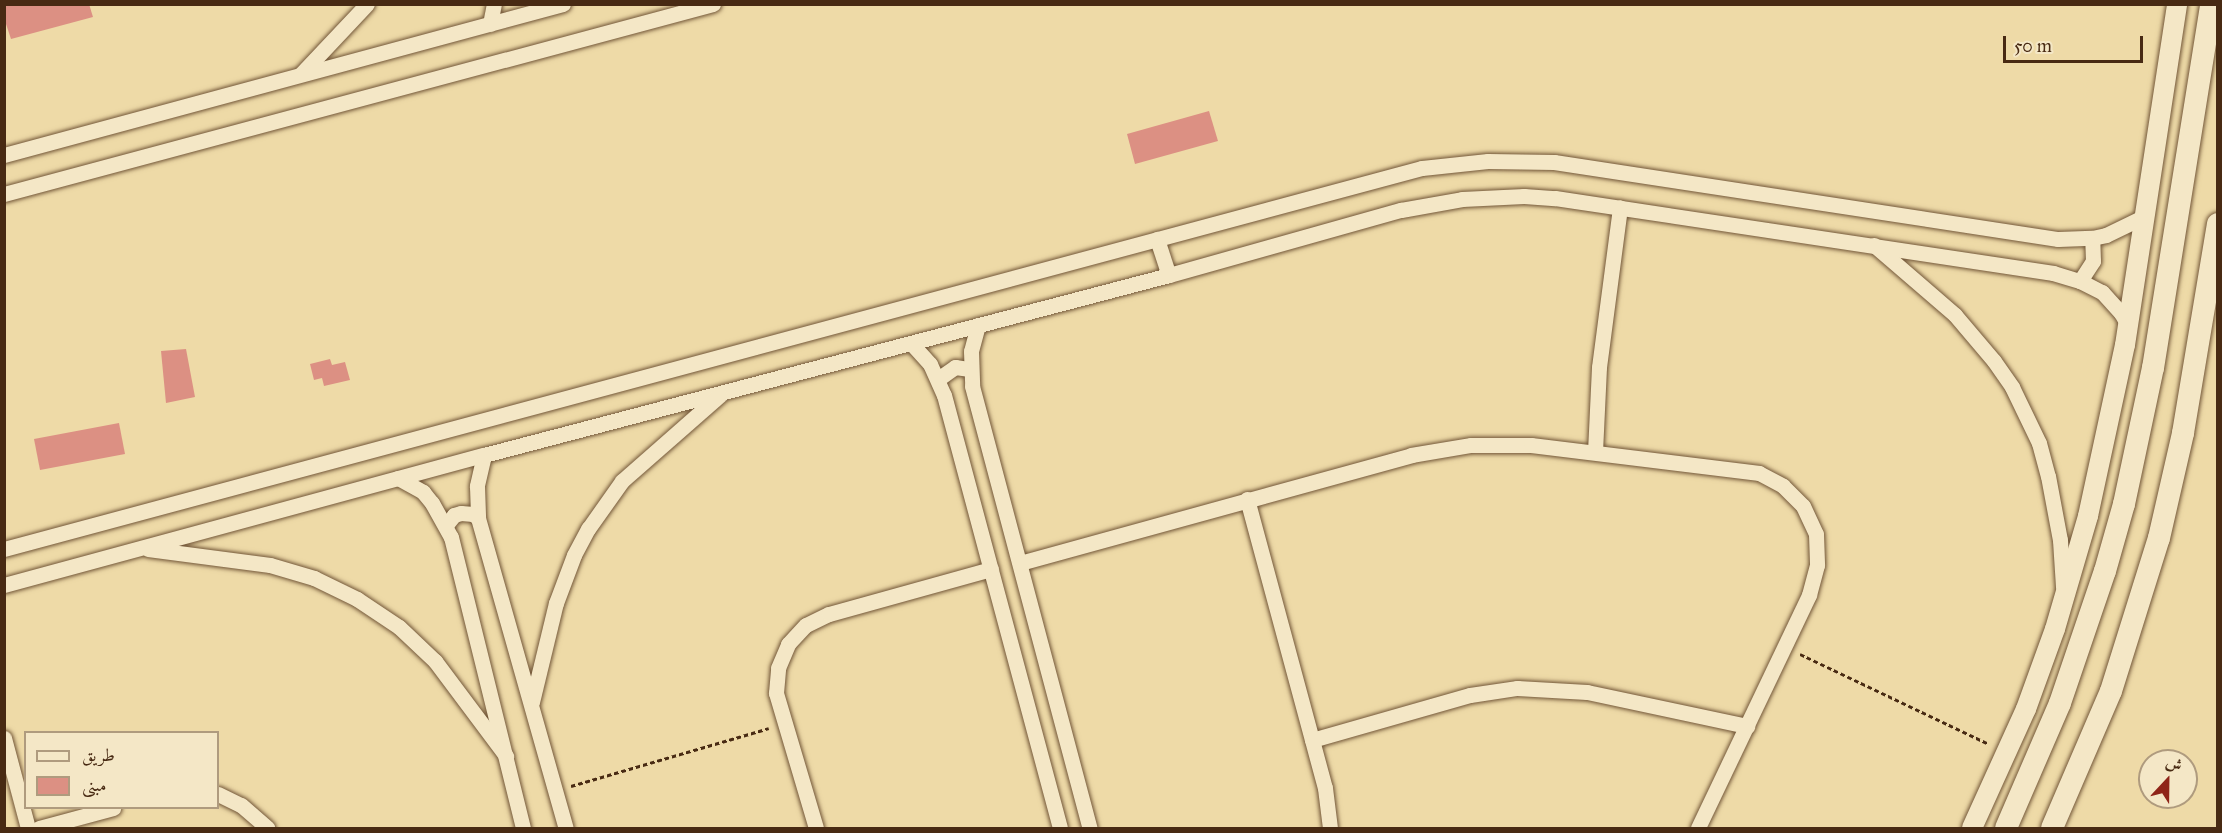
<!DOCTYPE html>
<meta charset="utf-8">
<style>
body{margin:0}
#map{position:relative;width:2222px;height:833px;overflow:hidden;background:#eedaa7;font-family:"IM FELL Great Primer",Amiri,serif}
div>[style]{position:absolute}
.building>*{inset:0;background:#dc9083}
.path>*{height:3px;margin-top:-1.5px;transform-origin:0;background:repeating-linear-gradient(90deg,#482a13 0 4.5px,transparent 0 7.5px)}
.roads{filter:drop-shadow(0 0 2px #725638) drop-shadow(0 0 2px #725638)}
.minor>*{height:15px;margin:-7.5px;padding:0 7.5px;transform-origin:7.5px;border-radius:7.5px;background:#f4e7c6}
.tertiary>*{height:20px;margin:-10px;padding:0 10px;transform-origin:10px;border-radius:10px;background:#f4e7c6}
.secondary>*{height:22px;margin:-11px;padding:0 11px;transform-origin:11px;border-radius:11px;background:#f4e7c6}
span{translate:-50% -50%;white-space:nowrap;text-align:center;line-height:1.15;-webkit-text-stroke:4.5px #f4e7c6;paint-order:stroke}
.frame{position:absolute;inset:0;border:6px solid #482a13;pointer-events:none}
.legend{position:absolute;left:24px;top:731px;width:195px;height:78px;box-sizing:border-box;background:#f4e7c6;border:2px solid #af9b7e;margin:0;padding:8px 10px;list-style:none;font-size:18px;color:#482a13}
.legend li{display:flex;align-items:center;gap:12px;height:30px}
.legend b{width:30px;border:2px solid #af9b7e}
.north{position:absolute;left:2138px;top:749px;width:60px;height:60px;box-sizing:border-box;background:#f4e7c6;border:2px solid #af9b7e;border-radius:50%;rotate:22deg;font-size:16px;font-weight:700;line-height:24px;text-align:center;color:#482a13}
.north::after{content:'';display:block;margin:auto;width:21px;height:27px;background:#8f2418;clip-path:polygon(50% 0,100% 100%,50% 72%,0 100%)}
.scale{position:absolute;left:2003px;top:36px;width:140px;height:27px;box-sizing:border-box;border:3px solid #482a13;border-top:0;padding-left:8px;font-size:18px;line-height:21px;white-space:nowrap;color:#482a13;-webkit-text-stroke:4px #f4e7c6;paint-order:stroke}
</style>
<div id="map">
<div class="building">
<div style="clip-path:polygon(4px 4px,89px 4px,93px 17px,11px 39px,4px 18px)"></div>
<div style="clip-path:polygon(1209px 111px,1218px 141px,1135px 164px,1127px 134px)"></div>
<div style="clip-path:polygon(186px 349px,195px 397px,166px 403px,161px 351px)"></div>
<div style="clip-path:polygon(330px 359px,332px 365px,345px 362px,350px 380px,324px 386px,322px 378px,314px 380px,310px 364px)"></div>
<div style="clip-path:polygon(119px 423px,125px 454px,40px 470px,34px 439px)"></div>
</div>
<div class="path">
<div style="left:1800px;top:654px;width:209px;rotate:25.5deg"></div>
<div style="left:571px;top:786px;width:206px;rotate:-16.3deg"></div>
</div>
<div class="roads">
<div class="minor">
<div style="left:490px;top:24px;width:20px;rotate:-79deg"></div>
<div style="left:301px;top:74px;width:96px;rotate:-46.7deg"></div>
<div style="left:4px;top:155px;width:579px;rotate:-15.12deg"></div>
<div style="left:4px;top:194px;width:734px;rotate:-15deg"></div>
<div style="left:1157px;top:239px;width:38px;rotate:72deg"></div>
<div style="left:1874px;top:245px;width:107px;rotate:40.8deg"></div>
<div style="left:1955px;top:315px;width:60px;rotate:49.7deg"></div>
<div style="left:1994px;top:361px;width:32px;rotate:55deg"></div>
<div style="left:2012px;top:387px;width:62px;rotate:64.3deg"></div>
<div style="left:2039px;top:443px;width:34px;rotate:75deg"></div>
<div style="left:2048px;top:476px;width:65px;rotate:79.4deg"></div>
<div style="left:2060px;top:540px;width:47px;rotate:86.3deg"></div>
<div style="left:2080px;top:281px;width:24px;rotate:-57deg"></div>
<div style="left:2093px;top:261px;width:23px;rotate:-92deg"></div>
<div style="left:978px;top:325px;width:27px;rotate:105deg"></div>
<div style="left:971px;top:351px;width:35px;rotate:88deg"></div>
<div style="left:972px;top:386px;width:457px;rotate:75.1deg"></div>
<div style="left:911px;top:343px;width:28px;rotate:48deg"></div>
<div style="left:930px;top:364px;width:34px;rotate:66deg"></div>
<div style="left:944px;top:395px;width:448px;rotate:75deg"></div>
<div style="left:938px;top:379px;width:21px;rotate:-35deg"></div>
<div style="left:955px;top:367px;width:15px;rotate:8deg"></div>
<div style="left:1595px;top:452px;width:85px;rotate:-87.3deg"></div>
<div style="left:1599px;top:367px;width:161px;rotate:-82.5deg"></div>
<div style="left:484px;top:455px;width:32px;rotate:103deg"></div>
<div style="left:477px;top:486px;width:32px;rotate:88deg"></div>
<div style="left:478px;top:518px;width:322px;rotate:74.2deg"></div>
<div style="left:398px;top:478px;width:29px;rotate:29deg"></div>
<div style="left:423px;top:492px;width:14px;rotate:51deg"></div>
<div style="left:432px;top:503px;width:39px;rotate:61deg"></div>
<div style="left:451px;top:537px;width:300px;rotate:76.1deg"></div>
<div style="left:1247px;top:499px;width:299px;rotate:74.9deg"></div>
<div style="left:1325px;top:788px;width:40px;rotate:82.9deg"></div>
<div style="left:446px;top:525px;width:13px;rotate:-51deg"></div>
<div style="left:454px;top:515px;width:7px;rotate:-16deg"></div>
<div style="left:461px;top:513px;width:12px;rotate:5deg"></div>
<div style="left:473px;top:514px;width:6px;rotate:39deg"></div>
<div style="left:4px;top:549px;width:1468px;rotate:-15.04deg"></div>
<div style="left:1422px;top:168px;width:66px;rotate:-6.1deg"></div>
<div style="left:1488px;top:161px;width:66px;rotate:0.9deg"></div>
<div style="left:1554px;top:162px;width:510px;rotate:8.69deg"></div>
<div style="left:2058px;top:239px;width:34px;rotate:-2deg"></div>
<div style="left:2092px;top:238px;width:14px;rotate:-12deg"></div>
<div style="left:2106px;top:235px;width:43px;rotate:-26deg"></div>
<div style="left:148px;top:549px;width:123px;rotate:7.5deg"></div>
<div style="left:270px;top:565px;width:46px;rotate:16.5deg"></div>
<div style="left:314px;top:578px;width:48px;rotate:26deg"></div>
<div style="left:357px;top:599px;width:50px;rotate:33.7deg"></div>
<div style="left:399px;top:627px;width:50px;rotate:43.4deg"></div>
<div style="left:435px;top:661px;width:119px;rotate:53.2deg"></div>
<div style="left:1020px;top:563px;width:406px;rotate:-15.4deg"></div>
<div style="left:1411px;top:455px;width:61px;rotate:-9.5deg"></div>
<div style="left:1471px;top:445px;width:60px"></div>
<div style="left:1531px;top:445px;width:230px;rotate:7deg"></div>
<div style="left:1759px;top:473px;width:27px;rotate:28deg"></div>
<div style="left:1783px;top:486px;width:28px;rotate:45deg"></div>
<div style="left:1803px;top:506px;width:31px;rotate:65deg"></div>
<div style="left:1816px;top:534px;width:31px;rotate:88deg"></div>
<div style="left:1817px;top:565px;width:31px;rotate:105deg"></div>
<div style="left:1809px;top:595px;width:258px;rotate:115.5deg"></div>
<div style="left:4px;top:585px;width:497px;rotate:-15.2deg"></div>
<div style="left:484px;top:455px;width:708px;rotate:-14.72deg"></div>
<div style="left:1169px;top:275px;width:241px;rotate:-15.7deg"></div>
<div style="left:1401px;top:210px;width:62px;rotate:-10.2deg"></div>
<div style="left:1462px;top:199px;width:62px;rotate:-2.8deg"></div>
<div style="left:1524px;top:196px;width:31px;rotate:4deg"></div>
<div style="left:1555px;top:198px;width:504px;rotate:8.56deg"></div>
<div style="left:2053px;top:273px;width:28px;rotate:17deg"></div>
<div style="left:2080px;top:281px;width:25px;rotate:27deg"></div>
<div style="left:2102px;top:292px;width:28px;rotate:48deg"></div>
<div style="left:2121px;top:313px;width:14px;rotate:60deg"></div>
<div style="left:532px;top:702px;width:102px;rotate:-76.4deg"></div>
<div style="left:556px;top:603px;width:51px;rotate:-69.4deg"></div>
<div style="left:574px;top:555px;width:30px;rotate:-62deg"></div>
<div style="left:588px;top:529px;width:59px;rotate:-54.7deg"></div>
<div style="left:622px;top:481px;width:130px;rotate:-41.3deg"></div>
<div style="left:4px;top:738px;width:93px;rotate:75.1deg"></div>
<div style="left:1312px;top:740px;width:164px;rotate:-15.9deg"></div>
<div style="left:1470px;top:695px;width:48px;rotate:-8.5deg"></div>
<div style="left:1517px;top:688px;width:70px;rotate:3.3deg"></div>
<div style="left:1587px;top:692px;width:164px;rotate:12deg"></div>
<div style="left:218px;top:794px;width:25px;rotate:26deg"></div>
<div style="left:241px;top:805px;width:35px;rotate:41deg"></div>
<div style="left:39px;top:828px;width:77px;rotate:-15.1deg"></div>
<div style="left:816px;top:828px;width:141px;rotate:-106.5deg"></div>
<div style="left:776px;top:693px;width:25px;rotate:-85deg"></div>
<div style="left:778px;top:668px;width:26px;rotate:-67deg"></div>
<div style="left:788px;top:644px;width:26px;rotate:-47deg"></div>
<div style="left:806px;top:625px;width:25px;rotate:-26deg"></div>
<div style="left:829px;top:614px;width:168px;rotate:-15.5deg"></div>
</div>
<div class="tertiary">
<div style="left:1972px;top:828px;width:131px;rotate:-65.6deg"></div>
<div style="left:2026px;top:709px;width:85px;rotate:-70.1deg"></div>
<div style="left:2055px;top:629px;width:118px;rotate:-73.7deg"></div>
<div style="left:2088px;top:516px;width:175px;rotate:-77.8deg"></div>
<div style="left:2125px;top:345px;width:345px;rotate:-81.3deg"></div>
</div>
<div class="secondary">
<div style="left:2006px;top:828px;width:136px;rotate:-66.6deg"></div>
<div style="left:2060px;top:703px;width:139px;rotate:-71.2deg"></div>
<div style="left:2105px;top:571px;width:70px;rotate:-74.2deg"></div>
<div style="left:2124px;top:504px;width:139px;rotate:-78deg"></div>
<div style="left:2153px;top:368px;width:369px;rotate:-80.9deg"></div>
<div style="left:2052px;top:828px;width:149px;rotate:-66.7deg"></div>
<div style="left:2111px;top:691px;width:160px;rotate:-72.6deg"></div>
<div style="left:2159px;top:538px;width:108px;rotate:-77.1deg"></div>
<div style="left:2183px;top:433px;width:212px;rotate:-80.5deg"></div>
</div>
</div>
<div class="frame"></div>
<ul class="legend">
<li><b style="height:8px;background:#f4e7c6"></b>طريق</li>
<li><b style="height:16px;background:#dc9083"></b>مبنى</li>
</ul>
<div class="north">ش</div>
<div class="scale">50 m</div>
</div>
